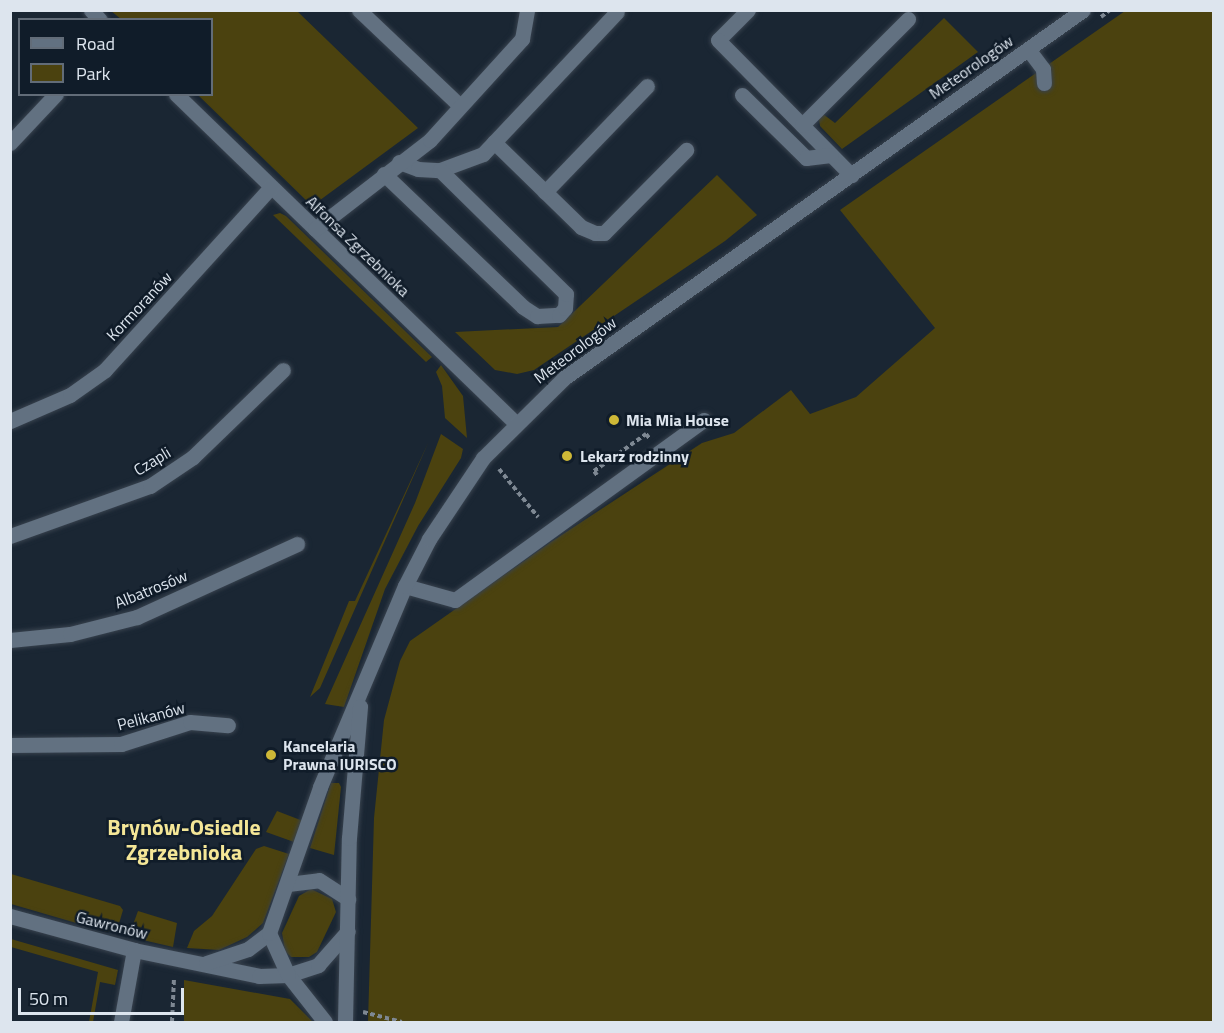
<!DOCTYPE html>
<meta charset="utf-8">
<style>
body{margin:0}
#map{position:relative;width:1224px;height:1033px;overflow:hidden;background:#1a2633;font-family:"Titillium Web",sans-serif}
div>[style]{position:absolute}
.green>*{inset:0;background:#4b420f}
.path>*{height:4px;margin-top:-2px;transform-origin:0;background:repeating-linear-gradient(90deg,#7e8893 0 4.5px,transparent 0 7.5px)}
.roads{filter:drop-shadow(0 0 2px #38424e) drop-shadow(0 0 2px #38424e)}
.minor>*{height:15px;margin:-7.5px;padding:0 7.5px;transform-origin:7.5px;border-radius:7.5px;background:#627181}
.dots>*{width:16px;height:16px;translate:-50% -50%;box-sizing:border-box;border:3px solid #101c29;border-radius:50%}
span{translate:-50% -50%;white-space:nowrap;text-align:center;line-height:1.15;-webkit-text-stroke:5px #101c29;paint-order:stroke}
.street-label{font-size:16px;color:#dde5ee}
.poi-label{font-size:16px;color:#dde5ee;font-weight:700}
.left{translate:0 -50%;text-align:left}
.district-label{font-size:22px;color:#f4e697;font-weight:700}
.frame{position:absolute;inset:0;border:12px solid #dde5ee;pointer-events:none}
.legend{position:absolute;left:18px;top:18px;width:195px;height:78px;box-sizing:border-box;background:#101c29;border:2px solid #626c78;margin:0;padding:8px 10px;list-style:none;font-size:18px;color:#dde5ee}
.legend li{display:flex;align-items:center;gap:12px;height:30px}
.legend b{width:30px;border:2px solid #626c78}
.scale{position:absolute;left:18px;top:988px;width:166px;height:27px;box-sizing:border-box;border:3px solid #dde5ee;border-top:0;padding-left:8px;font-size:18px;line-height:21px;white-space:nowrap;color:#dde5ee;-webkit-text-stroke:4px #101c29;paint-order:stroke}
</style>
<div id="map">
<div class="green">
<div style="clip-path:polygon(111px 11px,297px 11px,418px 128px,312px 206px,198px 95px,212px 94px,212px 20px,121px 19px)"></div>
<div style="clip-path:polygon(1125px 11px,1213px 11px,1213px 1022px,368px 1022px,374px 818px,384px 720px,400px 661px,410px 641px,551px 542px,702px 443px,734px 433px,791px 390px,810px 414px,856px 397px,935px 328px,840px 210px)"></div>
<div style="clip-path:polygon(944px 18px,978px 52px,842px 149px,820px 126px,819px 119px,823px 114px,835px 123px)"></div>
<div style="clip-path:polygon(717px 175px,757px 215px,725px 241px,534px 370px,517px 374px,495px 370px,455px 332px,558px 327px)"></div>
<div style="clip-path:polygon(280px 213px,286px 216px,432px 357px,426px 362px,273px 215px)"></div>
<div style="clip-path:polygon(441px 365px,463px 396px,467px 438px,445px 418px,442px 386px,436px 372px)"></div>
<div style="clip-path:polygon(441px 434px,463px 449px,461px 458px,418px 526px,385px 589px,344px 707px,325px 704px,415px 503px)"></div>
<div style="clip-path:polygon(429px 441px,320px 688px,310px 697px,349px 601px,355px 601px)"></div>
<div style="clip-path:polygon(331px 783px,339px 783px,341px 787px,334px 855px,310px 848px)"></div>
<div style="clip-path:polygon(277px 811px,303px 821px,294px 842px,266px 832px)"></div>
<div style="clip-path:polygon(264px 846px,289px 854px,263px 923px,247px 937px,219px 950px,187px 948px,194px 931px,212px 916px,256px 849px)"></div>
<div style="clip-path:polygon(11px 874px,120px 906px,123px 910px,118px 927px,107px 932px,11px 904px)"></div>
<div style="clip-path:polygon(311px 889px,332px 899px,336px 912px,317px 952px,309px 957px,291px 957px,285px 951px,282px 933px,299px 896px)"></div>
<div style="clip-path:polygon(138px 911px,177px 923px,173px 947px,134px 938px,131px 930px)"></div>
<div style="clip-path:polygon(11px 939px,118px 970px,115px 985px,100px 982px,93px 1022px,89px 1022px,98px 972px,11px 947px)"></div>
<div style="clip-path:polygon(184px 980px,290px 999px,313px 1022px,184px 1022px)"></div>
</div>
<div class="path">
<div style="left:1101px;top:17px;width:11px;rotate:-38deg"></div>
<div style="left:499px;top:469px;width:62px;rotate:50.9deg"></div>
<div style="left:597px;top:475px;width:5px;rotate:-127deg"></div>
<div style="left:594px;top:471px;width:64px;rotate:-35.4deg"></div>
<div style="left:646px;top:434px;width:6px;rotate:51deg"></div>
<div style="left:363px;top:1012px;width:40px;rotate:14.4deg"></div>
<div style="left:172px;top:1022px;width:44px;rotate:-87.4deg"></div>
</div>
<div class="roads">
<div class="minor">
<div style="left:91px;top:10px;width:13px;rotate:48deg"></div>
<div style="left:359px;top:10px;width:139px;rotate:43.5deg"></div>
<div style="left:748px;top:10px;width:42px;rotate:135deg"></div>
<div style="left:718px;top:40px;width:190px;rotate:45.4deg"></div>
<div style="left:1028px;top:49px;width:25px;rotate:53deg"></div>
<div style="left:1043px;top:69px;width:14px;rotate:86deg"></div>
<div style="left:176px;top:94px;width:473px;rotate:44.1deg"></div>
<div style="left:742px;top:95px;width:90px;rotate:44.5deg"></div>
<div style="left:806px;top:158px;width:25px;rotate:-7deg"></div>
<div style="left:802px;top:125px;width:150px;rotate:-45deg"></div>
<div style="left:494px;top:142px;width:122px;rotate:44.3deg"></div>
<div style="left:581px;top:227px;width:15px;rotate:23deg"></div>
<div style="left:595px;top:233px;width:9px"></div>
<div style="left:604px;top:233px;width:117px;rotate:-45.3deg"></div>
<div style="left:10px;top:143px;width:67px;rotate:-46.8deg"></div>
<div style="left:399px;top:162px;width:20px;rotate:20deg"></div>
<div style="left:418px;top:169px;width:22px;rotate:3deg"></div>
<div style="left:440px;top:170px;width:46px;rotate:-20.4deg"></div>
<div style="left:483px;top:154px;width:195px;rotate:-46.7deg"></div>
<div style="left:384px;top:174px;width:192px;rotate:43.7deg"></div>
<div style="left:523px;top:307px;width:17px;rotate:33deg"></div>
<div style="left:537px;top:316px;width:22px;rotate:-3deg"></div>
<div style="left:559px;top:315px;width:9px;rotate:-49deg"></div>
<div style="left:565px;top:308px;width:14px;rotate:-86deg"></div>
<div style="left:566px;top:294px;width:177px;rotate:-135.5deg"></div>
<div style="left:545px;top:192px;width:147px;rotate:-46.1deg"></div>
<div style="left:315px;top:229px;width:145px;rotate:-37.7deg"></div>
<div style="left:430px;top:140px;width:137px;rotate:-47.7deg"></div>
<div style="left:522px;top:39px;width:29px;rotate:-80deg"></div>
<div style="left:10px;top:421px;width:65px;rotate:-23.4deg"></div>
<div style="left:70px;top:395px;width:43px;rotate:-35.5deg"></div>
<div style="left:105px;top:370px;width:247px;rotate:-47.8deg"></div>
<div style="left:10px;top:536px;width:149px;rotate:-19.7deg"></div>
<div style="left:150px;top:486px;width:52px;rotate:-34deg"></div>
<div style="left:193px;top:457px;width:125px;rotate:-44deg"></div>
<div style="left:405px;top:586px;width:52px;rotate:15.6deg"></div>
<div style="left:455px;top:600px;width:307px;rotate:-35.9deg"></div>
<div style="left:10px;top:640px;width:60px;rotate:-5.7deg"></div>
<div style="left:70px;top:634px;width:69px;rotate:-14.2deg"></div>
<div style="left:137px;top:617px;width:176px;rotate:-24.5deg"></div>
<div style="left:10px;top:745px;width:111px;rotate:-0.5deg"></div>
<div style="left:121px;top:744px;width:72px;rotate:-17.7deg"></div>
<div style="left:190px;top:722px;width:38px;rotate:5deg"></div>
<div style="left:288px;top:884px;width:31px;rotate:-7deg"></div>
<div style="left:319px;top:880px;width:35px;rotate:33deg"></div>
<div style="left:10px;top:916px;width:129px;rotate:15.3deg"></div>
<div style="left:134px;top:950px;width:128px;rotate:11.7deg"></div>
<div style="left:259px;top:976px;width:29px;rotate:-2deg"></div>
<div style="left:288px;top:975px;width:32px;rotate:-18deg"></div>
<div style="left:318px;top:965px;width:45px;rotate:-48.6deg"></div>
<div style="left:206px;top:963px;width:44px;rotate:-18.4deg"></div>
<div style="left:248px;top:949px;width:26px;rotate:-37deg"></div>
<div style="left:121px;top:1022px;width:73px;rotate:-79.8deg"></div>
<div style="left:325px;top:1022px;width:60px;rotate:-128.2deg"></div>
<div style="left:288px;top:975px;width:46px;rotate:-114.3deg"></div>
<div style="left:269px;top:933px;width:155px;rotate:-70.7deg"></div>
<div style="left:320px;top:787px;width:218px;rotate:-67.1deg"></div>
<div style="left:405px;top:586px;width:53px;rotate:-62.9deg"></div>
<div style="left:429px;top:539px;width:97px;rotate:-56.3deg"></div>
<div style="left:483px;top:458px;width:114px;rotate:-44.6deg"></div>
<div style="left:564px;top:378px;width:636px;rotate:-35.34deg"></div>
<div style="left:345px;top:1022px;width:184px;rotate:-88.8deg"></div>
<div style="left:349px;top:838px;width:132px;rotate:-85.2deg"></div>
</div>
</div>
<div class="dots">
<div style="left:614px;top:420px;background:#ceb837"></div>
<div style="left:567px;top:456px;background:#ceb837"></div>
<div style="left:271px;top:755px;background:#ceb837"></div>
</div>
<div class="street-label">
<span style="left:971px;top:67px;rotate:-35deg">Meteorologów</span>
<span style="left:358px;top:246px;rotate:44deg">Alfonsa Zgrzebnioka</span>
<span style="left:139px;top:306px;rotate:-47deg">Kormoranów</span>
<span style="left:575px;top:350px;rotate:-37deg">Meteorologów</span>
<span style="left:152px;top:461px;rotate:-31deg">Czapli</span>
<span style="left:151px;top:589px;rotate:-22deg">Albatrosów</span>
<span style="left:151px;top:716px;rotate:-15deg">Pelikanów</span>
<span style="left:112px;top:925px;rotate:14deg">Gawronów</span>
</div>
<div class="poi-label">
<span class="left" style="left:626px;top:420px">Mia Mia House</span>
<span class="left" style="left:580px;top:456px">Lekarz rodzinny</span>
<span class="left" style="left:283px;top:755px">Kancelaria<br>Prawna IURISCO</span>
</div>
<div class="district-label">
<span style="left:184px;top:840px">Brynów-Osiedle<br>Zgrzebnioka</span>
</div>
<div class="frame"></div>
<ul class="legend">
<li><b style="height:8px;background:#627181"></b>Road</li>
<li><b style="height:16px;background:#4b420f"></b>Park</li>
</ul>
<div class="scale">50 m</div>
</div>
